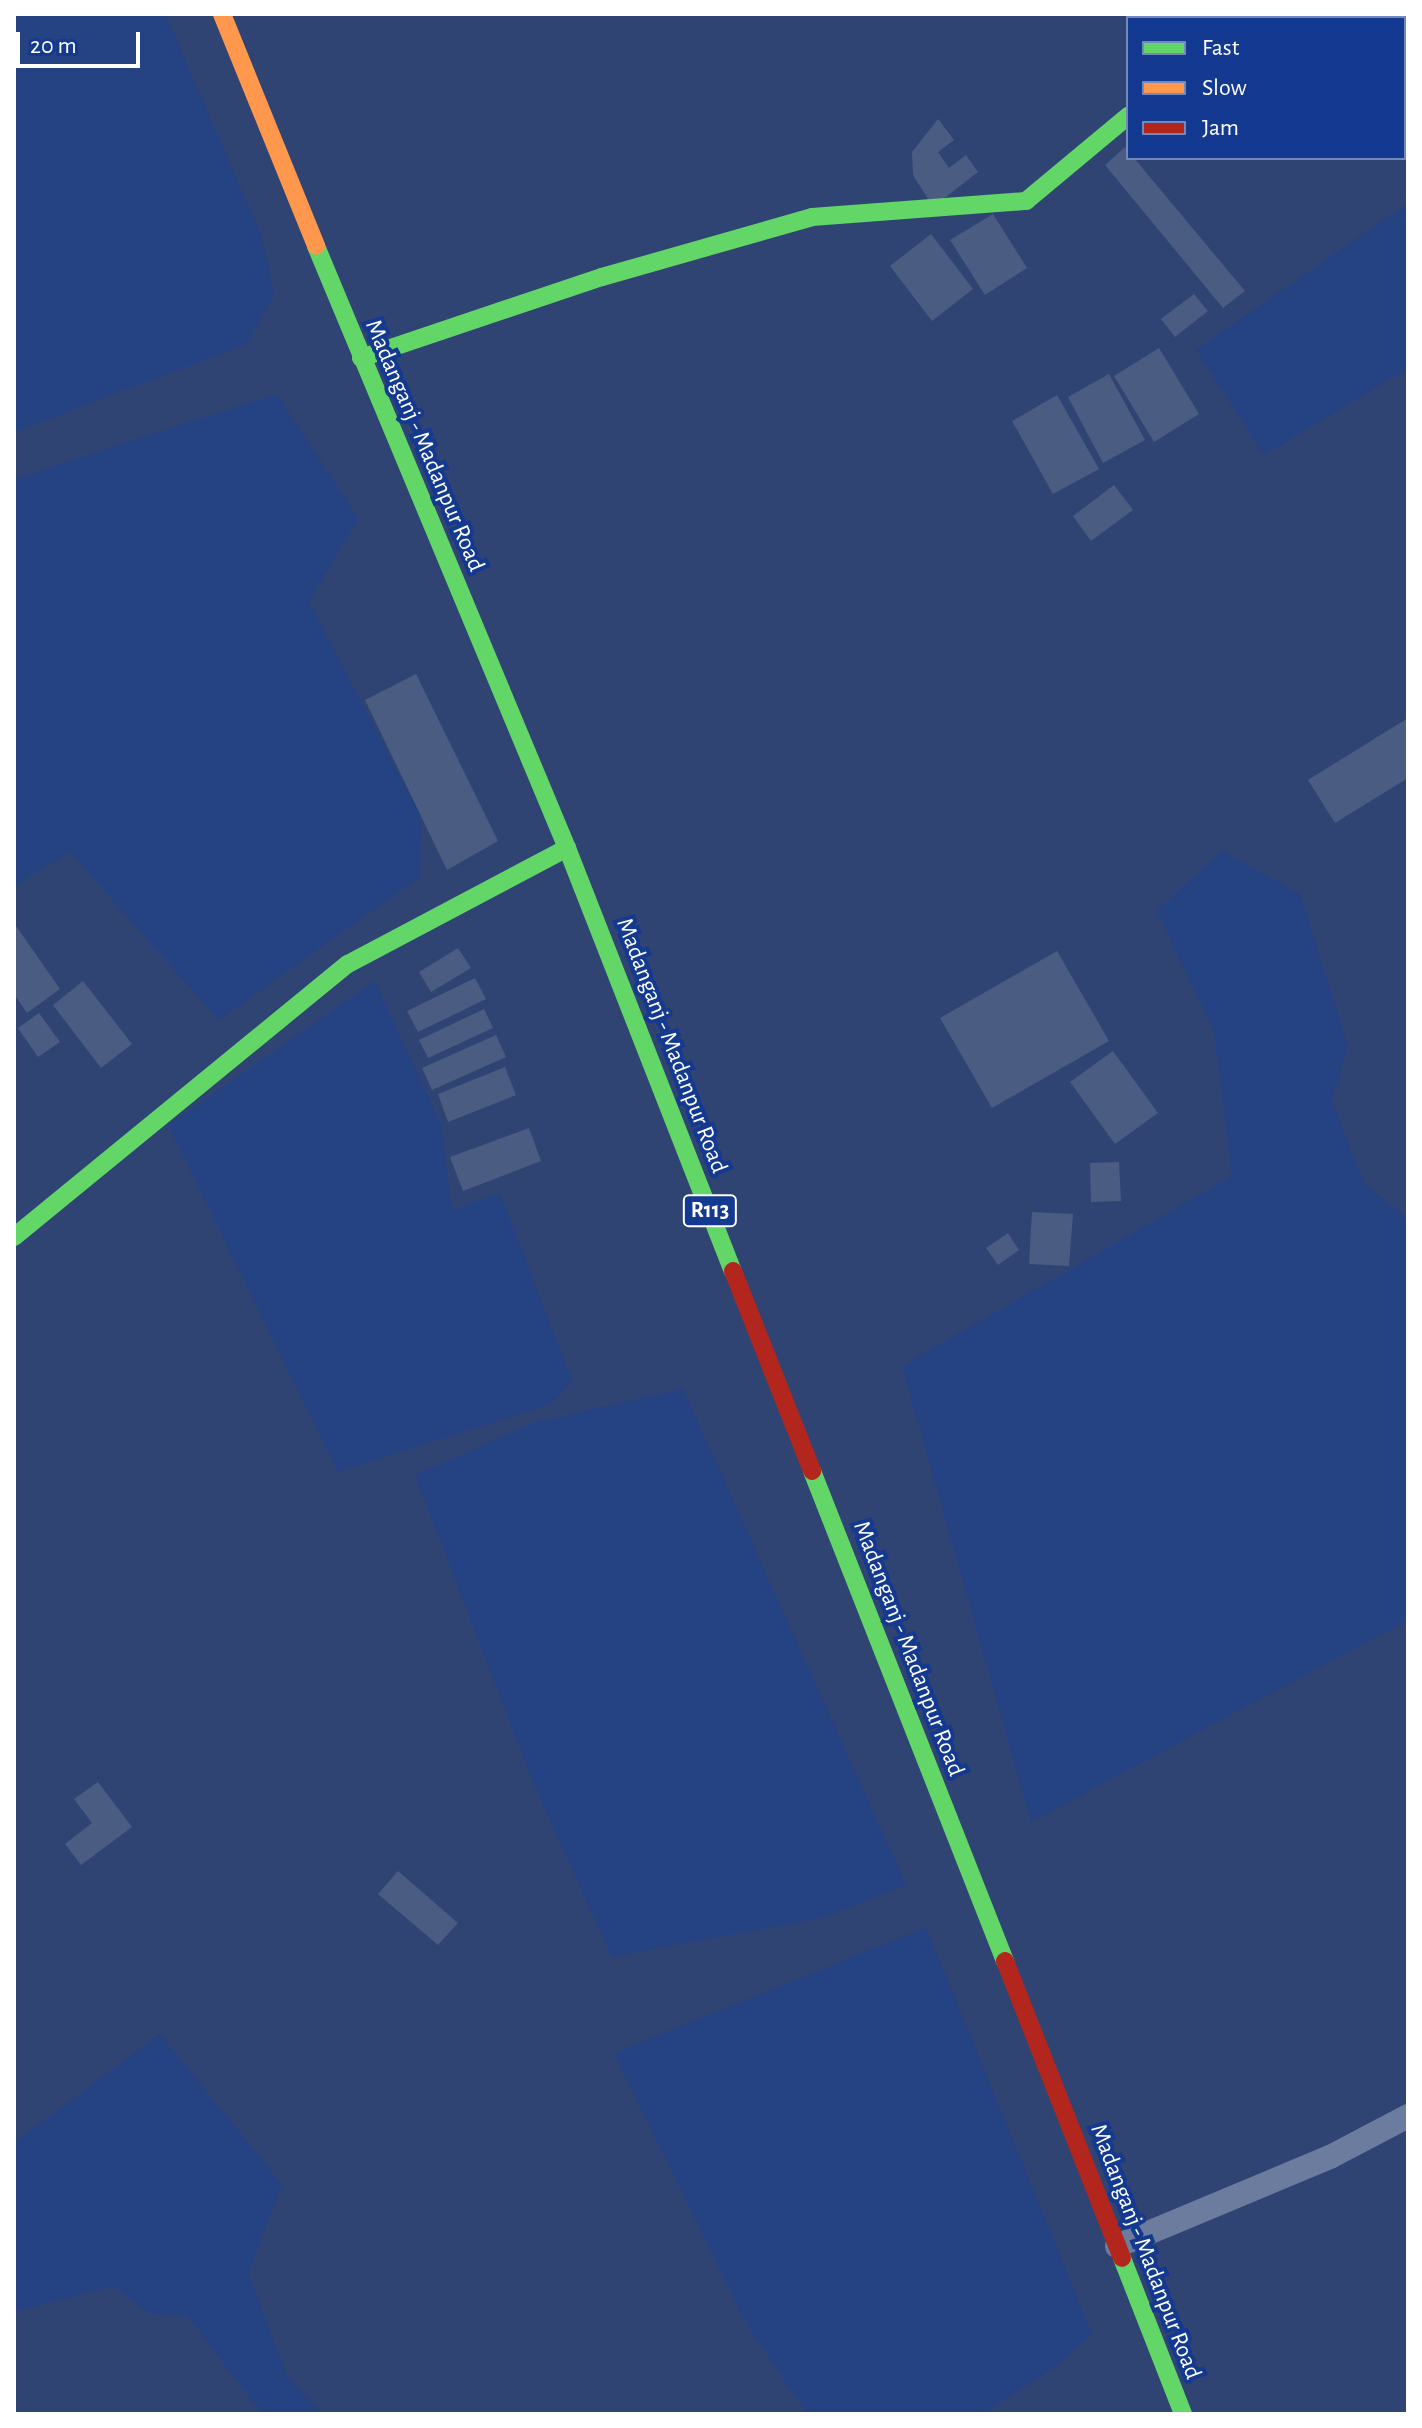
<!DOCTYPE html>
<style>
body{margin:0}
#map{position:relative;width:1422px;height:2428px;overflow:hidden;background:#304473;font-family:"Alegreya Sans",sans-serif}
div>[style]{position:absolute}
.water>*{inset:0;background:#254282}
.building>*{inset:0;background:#4a5c81}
.lane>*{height:24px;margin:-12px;padding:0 12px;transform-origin:12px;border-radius:12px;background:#6c7c9f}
.street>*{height:44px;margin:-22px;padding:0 22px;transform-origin:22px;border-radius:22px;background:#6c7c9f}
.fast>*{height:18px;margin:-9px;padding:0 9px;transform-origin:9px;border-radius:9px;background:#63d668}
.slow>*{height:18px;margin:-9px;padding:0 9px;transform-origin:9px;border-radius:9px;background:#ff974d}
.jam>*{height:18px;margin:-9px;padding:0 9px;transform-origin:9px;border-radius:9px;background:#b3261e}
span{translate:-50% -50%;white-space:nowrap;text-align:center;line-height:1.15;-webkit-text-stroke:8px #133a90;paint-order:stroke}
.shield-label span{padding:2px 6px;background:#133a90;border:2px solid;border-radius:6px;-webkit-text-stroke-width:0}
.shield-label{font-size:22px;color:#fff;font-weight:700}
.street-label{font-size:24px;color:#fff}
.frame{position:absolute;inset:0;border:16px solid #fff;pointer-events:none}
.legend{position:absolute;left:1126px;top:16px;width:280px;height:144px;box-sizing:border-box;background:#133a90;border:2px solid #7189bc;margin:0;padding:10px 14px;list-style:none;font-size:24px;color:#fff}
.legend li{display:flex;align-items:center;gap:16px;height:40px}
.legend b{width:40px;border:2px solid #7189bc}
.scale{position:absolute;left:16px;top:32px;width:124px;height:36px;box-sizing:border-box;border:4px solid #fff;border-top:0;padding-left:10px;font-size:24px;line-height:28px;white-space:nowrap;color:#fff;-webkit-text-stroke:6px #133a90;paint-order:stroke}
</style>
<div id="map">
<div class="water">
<div style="clip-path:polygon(14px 14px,165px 14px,262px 237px,274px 294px,247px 344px,14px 432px)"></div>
<div style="clip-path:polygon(1408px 203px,1408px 368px,1264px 455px,1196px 350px)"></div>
<div style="clip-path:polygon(277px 394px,358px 518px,309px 602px,421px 816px,420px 877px,219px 1020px,70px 852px,14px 886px,14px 479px)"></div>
<div style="clip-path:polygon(1222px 851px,1300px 894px,1348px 1046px,1332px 1100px,1364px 1184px,1408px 1218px,1408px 1620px,1031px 1822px,902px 1366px,1232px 1176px,1214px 1031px,1157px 911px)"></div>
<div style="clip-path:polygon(375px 981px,441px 1124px,452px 1210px,500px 1193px,572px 1381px,551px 1404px,338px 1472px,168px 1125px)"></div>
<div style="clip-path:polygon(683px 1389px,906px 1885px,826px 1917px,612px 1957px,533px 1782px,415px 1475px,536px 1422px)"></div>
<div style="clip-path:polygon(926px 1927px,1092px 2334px,1053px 2368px,983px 2414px,807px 2414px,745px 2321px,614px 2053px)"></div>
<div style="clip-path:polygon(160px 2034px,282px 2185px,248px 2274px,288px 2378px,323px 2414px,262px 2414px,189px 2317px,148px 2313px,114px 2286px,14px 2312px,14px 2143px)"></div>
</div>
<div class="building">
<div style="clip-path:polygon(1404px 103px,1408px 109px,1408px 157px,1404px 151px)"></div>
<div style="clip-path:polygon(938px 119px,954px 140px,938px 152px,949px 168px,966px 155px,978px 172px,933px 207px,913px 175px,912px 152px)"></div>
<div style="clip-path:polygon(1125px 147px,1128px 158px,1134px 158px,1245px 291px,1223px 308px,1105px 165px)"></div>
<div style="clip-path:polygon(993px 214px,1027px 268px,985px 295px,950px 240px)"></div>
<div style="clip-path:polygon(931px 234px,973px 289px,932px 321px,890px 266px)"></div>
<div style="clip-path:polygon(1194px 294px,1208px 311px,1175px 337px,1161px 319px)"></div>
<div style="clip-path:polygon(1159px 348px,1199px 414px,1154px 442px,1114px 376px)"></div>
<div style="clip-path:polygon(1109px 374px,1145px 440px,1103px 463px,1068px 397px)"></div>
<div style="clip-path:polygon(1057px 395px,1099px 469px,1053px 494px,1012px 421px)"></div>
<div style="clip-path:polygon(1114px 485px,1133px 510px,1091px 541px,1073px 516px)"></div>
<div style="clip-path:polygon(416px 674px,498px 841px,447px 870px,365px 700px)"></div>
<div style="clip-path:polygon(1408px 718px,1408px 778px,1335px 823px,1308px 780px)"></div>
<div style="clip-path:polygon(14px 923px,60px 989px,27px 1013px,14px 994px)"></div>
<div style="clip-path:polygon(458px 948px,471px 968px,431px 992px,419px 972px)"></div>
<div style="clip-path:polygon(1057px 951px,1109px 1041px,992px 1108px,940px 1018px)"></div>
<div style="clip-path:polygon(475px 978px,486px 999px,418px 1032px,407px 1011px)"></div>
<div style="clip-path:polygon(83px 981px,132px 1044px,101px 1068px,53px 1005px)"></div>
<div style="clip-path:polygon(484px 1009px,493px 1028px,428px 1058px,419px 1040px)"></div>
<div style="clip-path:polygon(39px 1013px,60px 1042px,38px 1057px,18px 1028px)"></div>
<div style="clip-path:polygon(496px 1035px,506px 1057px,432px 1090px,422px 1068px)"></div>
<div style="clip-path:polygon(1113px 1051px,1158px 1113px,1115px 1144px,1070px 1082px)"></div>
<div style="clip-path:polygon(505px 1067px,516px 1095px,448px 1122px,438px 1094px)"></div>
<div style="clip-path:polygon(529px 1128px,541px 1161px,463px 1191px,450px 1157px)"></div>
<div style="clip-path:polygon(1119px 1162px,1121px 1201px,1091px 1202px,1090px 1163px)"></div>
<div style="clip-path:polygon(1032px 1212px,1073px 1214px,1069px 1266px,1029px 1264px)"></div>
<div style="clip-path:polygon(1008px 1233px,1019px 1250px,998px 1265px,986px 1248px)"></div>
<div style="clip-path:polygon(98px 1782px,132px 1827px,81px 1865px,65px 1844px,92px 1823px,74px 1799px)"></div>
<div style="clip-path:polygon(398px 1871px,458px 1923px,438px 1945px,378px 1894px)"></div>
</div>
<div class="lane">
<div style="left:1117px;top:2246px;width:231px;rotate:-22.7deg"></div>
<div style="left:1330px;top:2157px;width:88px;rotate:-27.7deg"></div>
</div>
<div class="street">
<div style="left:1249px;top:18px;width:6px;rotate:-39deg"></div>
</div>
<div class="fast">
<div style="left:316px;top:246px;width:652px;rotate:67.37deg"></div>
<div style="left:567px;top:848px;width:454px;rotate:68.6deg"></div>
<div style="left:361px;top:358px;width:254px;rotate:-18.6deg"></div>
<div style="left:602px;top:277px;width:218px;rotate:-15.9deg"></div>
<div style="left:812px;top:217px;width:215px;rotate:-4.3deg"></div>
<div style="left:1026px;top:201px;width:133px;rotate:-39.8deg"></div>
<div style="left:14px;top:1237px;width:431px;rotate:-39.3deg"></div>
<div style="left:348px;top:964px;width:248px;rotate:-27.9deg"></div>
<div style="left:812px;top:1471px;width:527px;rotate:68.5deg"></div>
<div style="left:1122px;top:2258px;width:168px;rotate:68.6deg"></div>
</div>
<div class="slow">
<div style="left:222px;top:14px;width:250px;rotate:67.9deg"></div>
</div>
<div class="jam">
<div style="left:733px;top:1271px;width:215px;rotate:68.4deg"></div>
<div style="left:1005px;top:1961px;width:319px;rotate:68.5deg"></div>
</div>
<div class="shield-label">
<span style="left:710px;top:1211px">R113</span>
</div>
<div class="street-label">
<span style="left:424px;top:446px;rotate:67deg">Madanganj - Madanpur Road</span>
<span style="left:671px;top:1046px;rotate:69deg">Madanganj - Madanpur Road</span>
<span style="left:908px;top:1649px;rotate:69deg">Madanganj - Madanpur Road</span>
<span style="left:1145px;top:2252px;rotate:69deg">Madanganj - Madanpur Road</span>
</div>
<div class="frame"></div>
<ul class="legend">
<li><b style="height:10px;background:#63d668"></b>Fast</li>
<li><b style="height:10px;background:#ff974d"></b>Slow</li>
<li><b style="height:10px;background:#b3261e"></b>Jam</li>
</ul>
<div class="scale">20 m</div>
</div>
